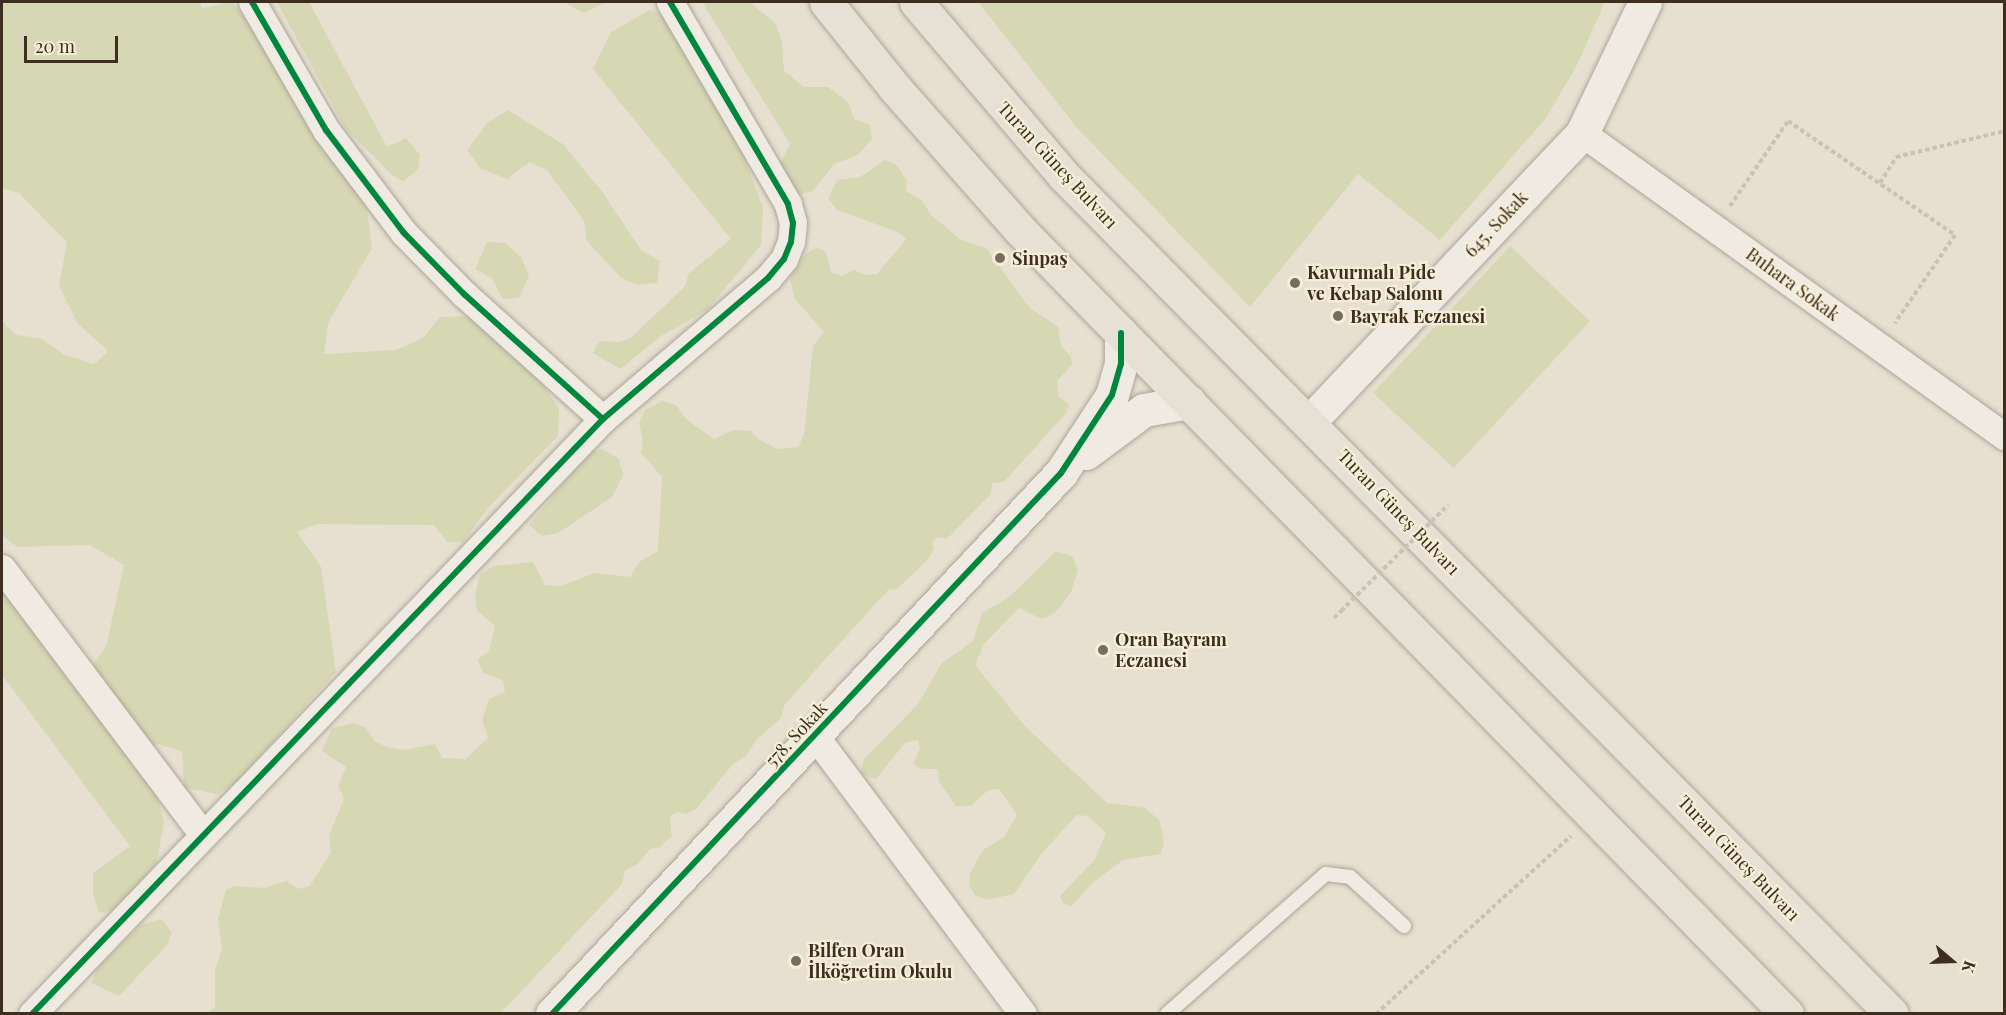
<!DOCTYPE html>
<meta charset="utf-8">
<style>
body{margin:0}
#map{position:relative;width:2006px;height:1015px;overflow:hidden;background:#e7e0d1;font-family:"Playfair Display",serif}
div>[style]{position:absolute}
.green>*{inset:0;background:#d6d7b3}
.path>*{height:4px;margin-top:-2px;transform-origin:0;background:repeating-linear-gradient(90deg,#c8c2b9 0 4.5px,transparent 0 7.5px)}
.roads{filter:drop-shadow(0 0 2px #ada599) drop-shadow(0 0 2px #ada599)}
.service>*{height:14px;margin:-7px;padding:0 7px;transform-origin:7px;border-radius:7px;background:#efebe3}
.minor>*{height:27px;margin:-13.5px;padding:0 13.5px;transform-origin:13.5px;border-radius:13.5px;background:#efebe3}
.tertiary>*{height:33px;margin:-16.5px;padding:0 16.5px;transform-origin:16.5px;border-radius:16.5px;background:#efebe3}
.primary>*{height:33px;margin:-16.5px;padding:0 16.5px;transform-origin:16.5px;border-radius:16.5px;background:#e6e1d4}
.path-bridge>*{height:4px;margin-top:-2px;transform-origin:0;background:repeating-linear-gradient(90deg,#c8c2b9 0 4.5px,transparent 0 7.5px)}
.cycleway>*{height:6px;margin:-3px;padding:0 3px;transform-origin:3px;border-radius:3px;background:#00873e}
.dots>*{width:16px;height:16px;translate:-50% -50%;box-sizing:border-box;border:3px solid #f7eed8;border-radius:50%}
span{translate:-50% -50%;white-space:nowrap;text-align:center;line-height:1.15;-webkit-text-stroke:4.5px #f7eed8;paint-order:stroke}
.street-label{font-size:18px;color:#3d2e20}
.poi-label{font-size:18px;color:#3d2e20;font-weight:700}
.left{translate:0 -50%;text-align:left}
.frame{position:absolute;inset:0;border:3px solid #3d2e20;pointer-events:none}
.north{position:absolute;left:1922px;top:931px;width:60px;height:60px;-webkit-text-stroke:4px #f7eed8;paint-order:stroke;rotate:109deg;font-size:16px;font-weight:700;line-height:24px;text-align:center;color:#3d2e20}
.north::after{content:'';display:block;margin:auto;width:21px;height:27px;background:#3d2e20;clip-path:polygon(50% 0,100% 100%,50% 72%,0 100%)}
.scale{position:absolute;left:24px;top:36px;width:94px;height:27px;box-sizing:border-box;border:3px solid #3d2e20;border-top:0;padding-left:8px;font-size:18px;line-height:21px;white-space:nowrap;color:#3d2e20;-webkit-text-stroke:4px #f7eed8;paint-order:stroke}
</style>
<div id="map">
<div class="green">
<div style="clip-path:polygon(2px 2px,200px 2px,202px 8px,232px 2px,263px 41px,366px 202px,372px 248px,328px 323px,324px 354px,396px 350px,423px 338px,440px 317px,469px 316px,534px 370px,559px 409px,558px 436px,488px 508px,463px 542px,447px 542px,434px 525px,318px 524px,297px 532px,321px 567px,336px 672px,237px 782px,218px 794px,184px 788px,182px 751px,157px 744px,131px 764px,156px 792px,164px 821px,157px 861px,138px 887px,112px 911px,99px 912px,93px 894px,93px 873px,130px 846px,2px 675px,2px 588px,74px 688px,106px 647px,124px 565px,90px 545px,17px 547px,2px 535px,2px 321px,16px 335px,40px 338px,65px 355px,94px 364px,108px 351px,78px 324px,59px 286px,67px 242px,19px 193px,2px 188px)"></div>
<div style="clip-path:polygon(277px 2px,309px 2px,387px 147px,406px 138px,420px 155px,418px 170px,403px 181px,393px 176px,345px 128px)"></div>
<div style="clip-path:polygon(564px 2px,606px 2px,583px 13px)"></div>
<div style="clip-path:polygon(702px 2px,750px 2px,775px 23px,782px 42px,784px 71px,804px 87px,828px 87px,848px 102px,854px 119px,870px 125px,872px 139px,858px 155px,834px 164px,813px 191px,797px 195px,777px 169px,790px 144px)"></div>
<div style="clip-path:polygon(978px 2px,1605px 2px,1577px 65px,1546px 118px,1440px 240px,1358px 174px,1250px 307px,1078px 129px)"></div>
<div style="clip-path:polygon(650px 10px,666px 16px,738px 140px,763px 208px,761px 245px,707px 310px,661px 336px,620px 369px,593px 353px,599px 341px,619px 342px,631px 338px,686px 285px,688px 274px,731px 239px,593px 69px,611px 32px)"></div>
<div style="clip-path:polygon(508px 110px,563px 144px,601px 190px,641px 250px,660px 261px,657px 283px,637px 285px,620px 277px,587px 241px,584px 221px,547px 170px,529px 162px,507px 179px,480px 168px,467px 150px,488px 122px)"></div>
<div style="clip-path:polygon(885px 160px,897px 165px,907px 181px,906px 191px,922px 200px,930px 214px,960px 239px,987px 249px,1029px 307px,1058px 327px,1061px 346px,1071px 357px,1072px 365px,1057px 381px,1059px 397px,1069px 404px,1066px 413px,1004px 482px,992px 483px,991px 494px,947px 539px,938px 537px,932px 541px,934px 548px,929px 558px,897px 589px,888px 590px,785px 704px,781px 718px,757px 739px,745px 757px,733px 764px,697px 808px,687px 814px,677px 812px,670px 817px,672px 836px,660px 847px,650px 849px,637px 865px,625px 870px,622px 884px,501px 1013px,206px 1013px,215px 1008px,215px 969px,222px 949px,218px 919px,226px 890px,234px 886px,265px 888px,286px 881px,299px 889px,310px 886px,331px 852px,329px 836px,344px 799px,338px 786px,346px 767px,322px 751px,332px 728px,354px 723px,366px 728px,374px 741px,387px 747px,405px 750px,435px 744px,442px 758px,466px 759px,488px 738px,482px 720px,489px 699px,505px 692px,503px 681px,484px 673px,477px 660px,489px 651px,495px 626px,477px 611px,475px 596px,480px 574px,494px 566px,533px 562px,545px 585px,560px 586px,595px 573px,630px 577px,639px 562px,658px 551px,662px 477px,641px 453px,643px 440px,639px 423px,645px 410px,662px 401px,676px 405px,686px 419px,714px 439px,733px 430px,751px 431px,758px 439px,777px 449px,798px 447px,804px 435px,813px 346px,824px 332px,794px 298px,790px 278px,805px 254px,817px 247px,826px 252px,831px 272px,841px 276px,854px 270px,865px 275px,877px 274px,906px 239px,898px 232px,837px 210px,828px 199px,837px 180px,860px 177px)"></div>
<div style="clip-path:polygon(487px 242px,505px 243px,522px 258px,529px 276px,519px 298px,503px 299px,492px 278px,475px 269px)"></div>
<div style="clip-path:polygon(1510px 246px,1590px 321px,1454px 468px,1373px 393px)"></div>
<div style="clip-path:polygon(603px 449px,619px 459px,623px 475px,612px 497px,558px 533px,542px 536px,529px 525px,589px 452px)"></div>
<div style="clip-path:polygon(1056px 551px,1072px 556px,1078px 570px,1071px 592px,1055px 613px,1041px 619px,1019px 608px,984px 644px,975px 665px,1025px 726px,1107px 803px,1144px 807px,1160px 821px,1164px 844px,1160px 854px,1123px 860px,1092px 883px,1071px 907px,1063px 903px,1060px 896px,1095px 859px,1106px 833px,1088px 816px,1077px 815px,1042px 853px,1014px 894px,986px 900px,975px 895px,969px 885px,970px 873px,983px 850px,1004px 837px,1017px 815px,999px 789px,988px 790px,971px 806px,956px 806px,939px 782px,938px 769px,921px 769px,913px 763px,920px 749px,918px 740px,905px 743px,876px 779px,861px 775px,864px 759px,918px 704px,941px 664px,973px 641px,982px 613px,1009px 597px)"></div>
<div style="clip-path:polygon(162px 919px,172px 933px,167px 945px,119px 996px,91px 983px,99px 966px,141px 925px)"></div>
</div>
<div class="path">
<div style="left:1880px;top:183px;width:31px;rotate:-58deg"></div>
<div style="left:1896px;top:157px;width:111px;rotate:-13.5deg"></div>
<div style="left:1730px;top:206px;width:103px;rotate:-55.7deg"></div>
<div style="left:1788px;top:121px;width:202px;rotate:34.3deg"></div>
<div style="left:1955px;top:235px;width:107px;rotate:124.3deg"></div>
<div style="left:1334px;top:618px;width:10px;rotate:-45deg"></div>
<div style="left:1376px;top:1014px;width:264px;rotate:-42.4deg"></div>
</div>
<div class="roads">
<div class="service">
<div style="left:1167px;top:1014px;width:212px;rotate:-41.4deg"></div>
<div style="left:1326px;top:874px;width:24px;rotate:7deg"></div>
<div style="left:1350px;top:877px;width:73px;rotate:42.2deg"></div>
</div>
<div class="minor">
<div style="left:252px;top:2px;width:148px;rotate:60deg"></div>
<div style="left:326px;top:130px;width:129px;rotate:52.9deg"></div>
<div style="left:404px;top:233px;width:86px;rotate:45.5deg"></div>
<div style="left:464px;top:294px;width:187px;rotate:42deg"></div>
<div style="left:1582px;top:133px;width:520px;rotate:35.68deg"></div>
<div style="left:2px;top:568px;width:332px;rotate:53deg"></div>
<div style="left:815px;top:736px;width:347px;rotate:53.2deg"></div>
<div style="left:32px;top:1014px;width:825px;rotate:-46.18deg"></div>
<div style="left:603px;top:419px;width:217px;rotate:-40.5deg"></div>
<div style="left:768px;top:278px;width:25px;rotate:-50deg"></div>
<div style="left:784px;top:259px;width:18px;rotate:-68deg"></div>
<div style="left:791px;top:242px;width:19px;rotate:-84deg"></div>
<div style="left:793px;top:223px;width:20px;rotate:-105deg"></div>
<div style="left:788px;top:204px;width:234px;rotate:-120.3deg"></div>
</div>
<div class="tertiary">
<div style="left:1310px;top:421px;width:396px;rotate:-46.6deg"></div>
<div style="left:1582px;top:133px;width:145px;rotate:-64.3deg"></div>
<div style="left:1086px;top:453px;width:72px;rotate:-36.6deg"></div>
<div style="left:1144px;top:410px;width:46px;rotate:-10.1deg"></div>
<div style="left:552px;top:1014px;width:743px;rotate:-46.75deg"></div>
<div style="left:1061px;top:473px;width:93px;rotate:-56.8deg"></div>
<div style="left:1112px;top:395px;width:32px;rotate:-74deg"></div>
<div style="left:1121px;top:364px;width:31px;rotate:-90deg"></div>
</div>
<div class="primary">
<div style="left:826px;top:2px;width:109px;rotate:51.3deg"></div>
<div style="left:894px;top:87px;width:191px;rotate:48.6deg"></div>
<div style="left:1020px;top:230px;width:1097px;rotate:45.63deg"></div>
<div style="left:916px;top:2px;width:227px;rotate:49.6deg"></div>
<div style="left:1063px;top:175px;width:1179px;rotate:45.34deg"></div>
</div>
</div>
<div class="path-bridge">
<div style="left:1341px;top:611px;width:151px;rotate:-44.7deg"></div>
</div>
<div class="cycleway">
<div style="left:252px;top:2px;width:148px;rotate:60deg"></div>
<div style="left:326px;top:130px;width:129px;rotate:52.9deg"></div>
<div style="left:404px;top:233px;width:86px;rotate:45.5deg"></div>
<div style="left:464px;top:294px;width:187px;rotate:42deg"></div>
<div style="left:32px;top:1014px;width:825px;rotate:-46.18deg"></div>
<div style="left:603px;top:419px;width:217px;rotate:-40.5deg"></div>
<div style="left:768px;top:278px;width:25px;rotate:-50deg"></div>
<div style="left:784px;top:259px;width:18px;rotate:-68deg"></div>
<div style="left:791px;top:242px;width:19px;rotate:-84deg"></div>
<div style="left:793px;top:223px;width:20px;rotate:-105deg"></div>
<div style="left:788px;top:204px;width:234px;rotate:-120.3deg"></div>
<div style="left:552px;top:1014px;width:743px;rotate:-46.75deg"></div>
<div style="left:1061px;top:473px;width:93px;rotate:-56.8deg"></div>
<div style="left:1112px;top:395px;width:32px;rotate:-74deg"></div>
<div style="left:1121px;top:364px;width:31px;rotate:-90deg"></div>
</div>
<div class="dots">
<div style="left:1000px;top:258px;background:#786c5e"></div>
<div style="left:1295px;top:283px;background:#786c5e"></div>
<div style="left:1338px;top:316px;background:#786c5e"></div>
<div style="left:1103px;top:650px;background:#786c5e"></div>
<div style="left:796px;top:961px;background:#786c5e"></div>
</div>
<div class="street-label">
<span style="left:1058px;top:165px;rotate:47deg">Turan Güneş Bulvarı</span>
<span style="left:1496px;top:224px;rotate:-47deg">645. Sokak</span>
<span style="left:1793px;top:284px;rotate:36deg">Buhara Sokak</span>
<span style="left:1399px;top:512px;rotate:46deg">Turan Güneş Bulvarı</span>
<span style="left:796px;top:734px;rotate:-47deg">578. Sokak</span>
<span style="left:1739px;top:858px;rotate:46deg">Turan Güneş Bulvarı</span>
</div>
<div class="poi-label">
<span class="left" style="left:1012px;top:258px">Sinpaş</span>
<span class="left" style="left:1307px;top:283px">Kavurmalı Pide<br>ve Kebap Salonu</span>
<span class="left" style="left:1350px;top:316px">Bayrak Eczanesi</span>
<span class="left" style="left:1115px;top:650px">Oran Bayram<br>Eczanesi</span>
<span class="left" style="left:808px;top:961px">Bilfen Oran<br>İlköğretim Okulu</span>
</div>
<div class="frame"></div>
<div class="north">K</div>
<div class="scale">20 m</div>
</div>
